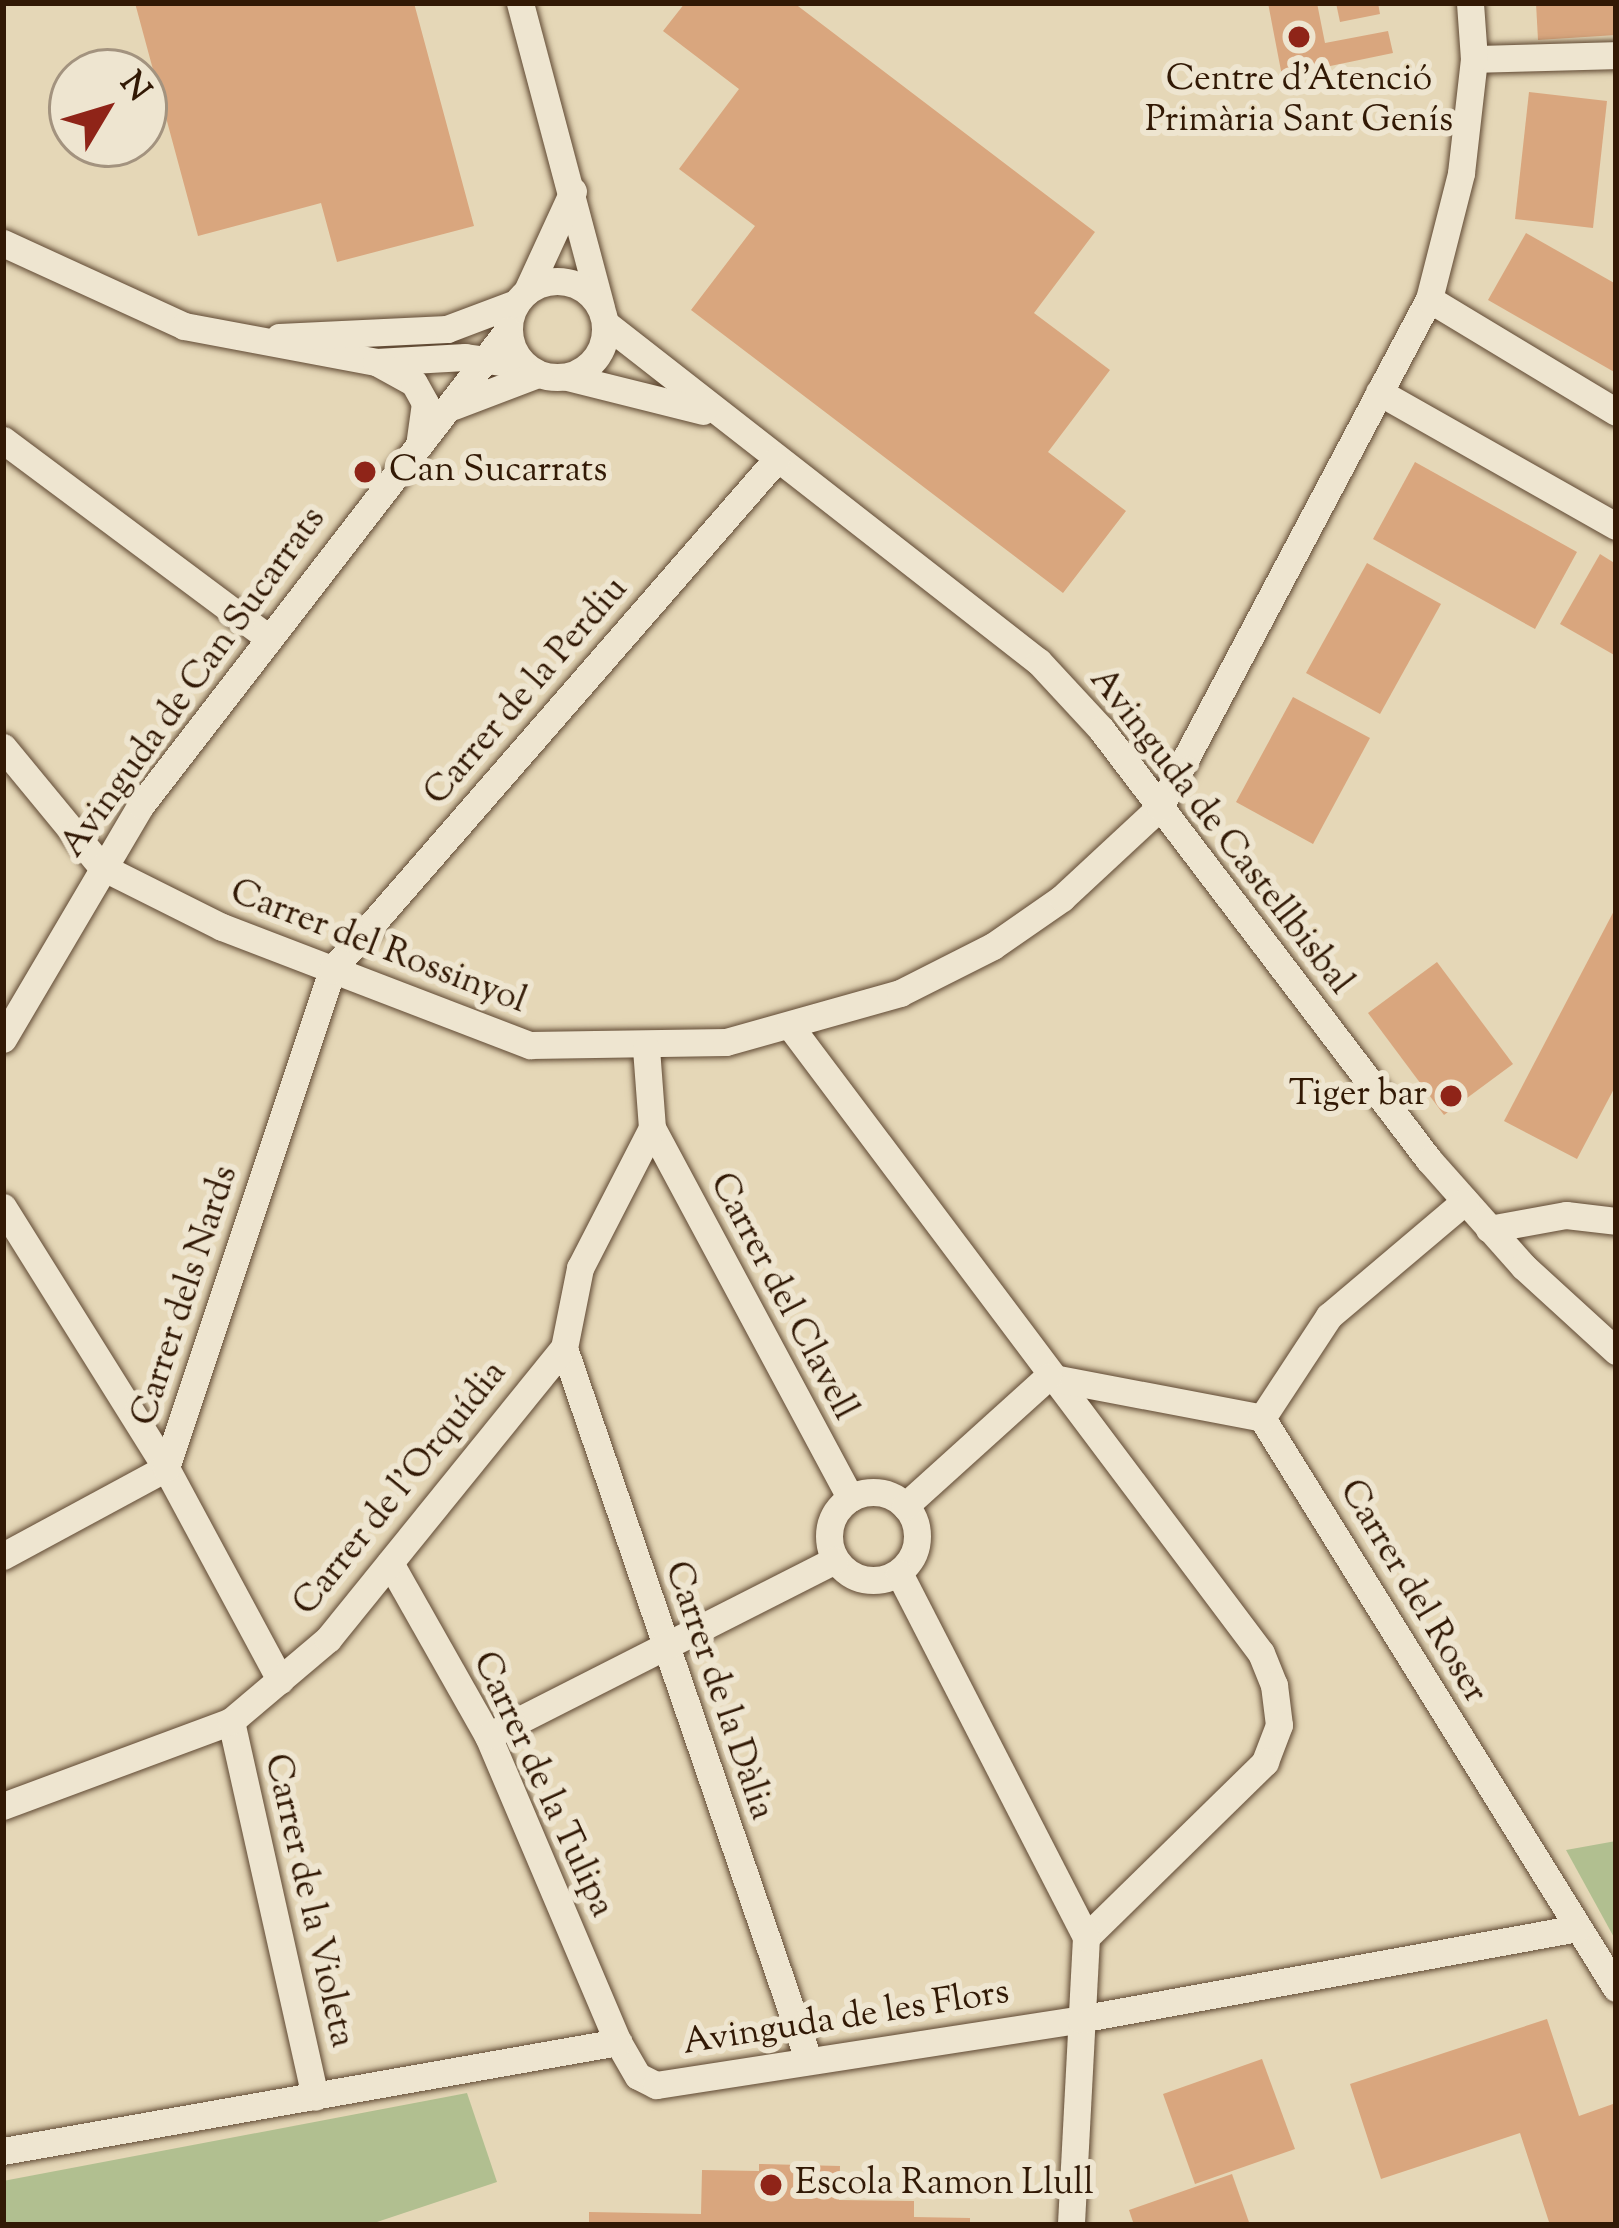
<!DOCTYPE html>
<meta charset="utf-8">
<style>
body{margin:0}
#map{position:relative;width:1619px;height:2228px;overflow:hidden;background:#e5d7b7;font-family:"Sorts Mill Goudy",serif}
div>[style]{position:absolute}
.green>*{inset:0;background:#b1bf90}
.building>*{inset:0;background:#d9a67e}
.roads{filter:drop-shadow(0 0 3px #5f4832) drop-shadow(0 0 3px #5f4832)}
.street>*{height:27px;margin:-13.5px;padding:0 13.5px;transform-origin:13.5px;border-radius:13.5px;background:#eee5d0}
.street>.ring{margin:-13.5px;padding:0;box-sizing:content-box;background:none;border:27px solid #eee5d0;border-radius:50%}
.dots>*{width:33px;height:33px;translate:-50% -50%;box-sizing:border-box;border:6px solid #eee5d0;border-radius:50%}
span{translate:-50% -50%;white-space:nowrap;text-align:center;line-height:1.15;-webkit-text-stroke:12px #eee5d0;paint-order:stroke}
.poi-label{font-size:36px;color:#321905}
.left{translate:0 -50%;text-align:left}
.right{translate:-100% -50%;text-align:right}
.street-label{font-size:36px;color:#321905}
.frame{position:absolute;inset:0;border:6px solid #321905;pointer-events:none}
.north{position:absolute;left:48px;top:48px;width:120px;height:120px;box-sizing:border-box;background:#eee5d0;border:3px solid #a3937f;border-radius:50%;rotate:52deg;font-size:33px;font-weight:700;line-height:48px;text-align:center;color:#321905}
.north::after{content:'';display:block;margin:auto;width:42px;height:54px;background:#8f2418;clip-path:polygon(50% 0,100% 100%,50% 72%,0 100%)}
</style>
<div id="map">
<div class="green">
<div style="clip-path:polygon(1616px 1841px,1616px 1941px,1566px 1850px)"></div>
<div style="clip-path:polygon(467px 2093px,497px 2182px,368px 2225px,3px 2225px,3px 2181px)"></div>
</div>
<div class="building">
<div style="clip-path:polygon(135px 3px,414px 3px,474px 226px,337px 262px,321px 203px,198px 236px)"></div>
<div style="clip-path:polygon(685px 3px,794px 3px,1095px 232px,1034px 313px,1110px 370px,1048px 452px,1126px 511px,1063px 593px,691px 310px,755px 226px,679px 169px,739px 89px,663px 31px)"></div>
<div style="clip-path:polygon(1268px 3px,1317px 3px,1325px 43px,1388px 31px,1393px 53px,1282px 76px)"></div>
<div style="clip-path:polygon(1336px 3px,1378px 3px,1380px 14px,1340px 22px)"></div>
<div style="clip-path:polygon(1536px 3px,1616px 3px,1616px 35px,1538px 40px)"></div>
<div style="clip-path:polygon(1529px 92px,1607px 101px,1593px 228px,1515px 219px)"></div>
<div style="clip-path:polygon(1526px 233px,1616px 284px,1616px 373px,1488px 300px)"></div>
<div style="clip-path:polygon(1415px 462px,1577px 552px,1535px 629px,1373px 539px)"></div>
<div style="clip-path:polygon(1600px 554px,1616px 564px,1616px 656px,1560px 624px)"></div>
<div style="clip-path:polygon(1367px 563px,1441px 604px,1380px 714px,1306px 673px)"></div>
<div style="clip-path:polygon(1293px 697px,1370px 738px,1313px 844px,1236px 802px)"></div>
<div style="clip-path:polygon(1616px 907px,1616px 1085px,1577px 1159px,1504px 1121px)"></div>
<div style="clip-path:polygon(1437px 962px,1513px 1064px,1444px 1115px,1368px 1013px)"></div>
<div style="clip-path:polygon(1547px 2019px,1579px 2116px,1613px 2104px,1616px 2225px,1550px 2225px,1520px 2133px,1381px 2179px,1350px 2084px)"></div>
<div style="clip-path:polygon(1262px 2059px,1295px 2149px,1195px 2184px,1163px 2094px)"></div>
<div style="clip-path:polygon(759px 2164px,840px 2166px,839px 2200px,914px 2201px,914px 2217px,970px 2218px,970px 2225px,589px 2225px,589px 2212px,701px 2214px,702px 2170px,759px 2171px)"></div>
<div style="clip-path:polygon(1232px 2174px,1250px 2225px,1134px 2225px,1129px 2210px)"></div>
</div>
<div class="roads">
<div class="street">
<div style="left:520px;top:3px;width:315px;rotate:75.1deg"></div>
<div style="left:1474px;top:59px;width:142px;rotate:-1.6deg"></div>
<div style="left:3px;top:243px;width:199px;rotate:24.6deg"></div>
<div style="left:184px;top:326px;width:195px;rotate:10.6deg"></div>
<div style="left:376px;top:362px;width:89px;rotate:-3.2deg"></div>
<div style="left:465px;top:357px;width:59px;rotate:7.9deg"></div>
<div class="ring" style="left:509px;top:281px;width:69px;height:69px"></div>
<div style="left:527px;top:291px;width:110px;rotate:-65.3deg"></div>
<div style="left:1429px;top:299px;width:218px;rotate:31.1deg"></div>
<div style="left:606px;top:324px;width:549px;rotate:37.98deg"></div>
<div style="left:1039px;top:662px;width:91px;rotate:47.2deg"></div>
<div style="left:1101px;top:729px;width:542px;rotate:52.73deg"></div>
<div style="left:1429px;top:1160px;width:142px;rotate:48.4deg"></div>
<div style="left:1523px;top:1266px;width:126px;rotate:42.4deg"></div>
<div style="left:279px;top:337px;width:168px;rotate:-2.7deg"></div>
<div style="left:447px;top:329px;width:74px;rotate:-20.6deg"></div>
<div style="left:376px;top:362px;width:43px;rotate:28.9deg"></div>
<div style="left:414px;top:383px;width:23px;rotate:61deg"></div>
<div style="left:425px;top:403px;width:37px;rotate:98deg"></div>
<div style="left:567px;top:377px;width:140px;rotate:14deg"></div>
<div style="left:1379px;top:392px;width:272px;rotate:29.5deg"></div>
<div style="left:454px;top:406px;width:90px;rotate:-20.9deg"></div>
<div style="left:3px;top:440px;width:332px;rotate:36.7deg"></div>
<div style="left:3px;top:747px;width:156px;rotate:50.5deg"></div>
<div style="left:102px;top:867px;width:134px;rotate:26.6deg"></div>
<div style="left:222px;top:927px;width:330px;rotate:21deg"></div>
<div style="left:530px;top:1045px;width:196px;rotate:-0.9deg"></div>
<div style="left:726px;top:1042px;width:181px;rotate:-15.7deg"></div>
<div style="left:900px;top:993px;width:104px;rotate:-26.8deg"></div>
<div style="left:993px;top:946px;width:84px;rotate:-34.8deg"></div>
<div style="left:1062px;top:898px;width:134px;rotate:-42.9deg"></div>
<div style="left:1160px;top:807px;width:575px;rotate:-62.1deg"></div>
<div style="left:1429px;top:299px;width:130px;rotate:-75.7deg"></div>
<div style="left:1461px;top:173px;width:115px;rotate:-83.5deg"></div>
<div style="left:1474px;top:59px;width:56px;rotate:-94.1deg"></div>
<div style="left:790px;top:1026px;width:784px;rotate:53.09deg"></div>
<div style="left:1261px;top:1653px;width:35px;rotate:68deg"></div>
<div style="left:1274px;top:1685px;width:40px;rotate:82.9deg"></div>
<div style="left:1279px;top:1725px;width:40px;rotate:111deg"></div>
<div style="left:1265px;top:1762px;width:250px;rotate:135.6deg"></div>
<div style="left:1086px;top:1937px;width:288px;rotate:93deg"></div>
<div style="left:3px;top:1039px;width:272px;rotate:-59.5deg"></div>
<div style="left:141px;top:805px;width:600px;rotate:-52.31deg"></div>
<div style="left:652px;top:1128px;width:420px;rotate:61.8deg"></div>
<div style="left:3px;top:1207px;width:308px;rotate:58deg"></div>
<div style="left:166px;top:1468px;width:241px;rotate:61.7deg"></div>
<div style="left:1489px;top:1229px;width:78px;rotate:-10.3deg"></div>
<div style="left:1566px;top:1215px;width:50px;rotate:6.8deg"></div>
<div style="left:564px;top:1348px;width:749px;rotate:71.06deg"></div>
<div style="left:1048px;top:1377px;width:218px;rotate:10.8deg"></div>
<div style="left:1262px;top:1418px;width:671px;rotate:58.16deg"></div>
<div style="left:1262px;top:1418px;width:122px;rotate:-56.7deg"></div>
<div style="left:1329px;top:1316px;width:178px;rotate:-40.2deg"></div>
<div class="ring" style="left:829px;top:1492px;width:61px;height:61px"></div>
<div style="left:905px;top:1506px;width:193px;rotate:-42.1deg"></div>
<div style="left:3px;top:1556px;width:185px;rotate:-28.4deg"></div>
<div style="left:166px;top:1468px;width:525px;rotate:-71.57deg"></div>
<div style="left:332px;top:970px;width:676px;rotate:-48.96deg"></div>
<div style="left:390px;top:1563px;width:199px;rotate:60.5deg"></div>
<div style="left:488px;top:1736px;width:332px;rotate:67deg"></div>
<div style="left:618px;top:2042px;width:39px;rotate:60deg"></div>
<div style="left:638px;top:2076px;width:20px;rotate:27deg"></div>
<div style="left:656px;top:2085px;width:429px;rotate:-8.8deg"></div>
<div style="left:1080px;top:2019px;width:506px;rotate:-10.36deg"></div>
<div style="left:899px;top:1573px;width:409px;rotate:62.8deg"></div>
<div style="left:231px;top:1721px;width:385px;rotate:77.4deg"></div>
<div style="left:488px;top:1736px;width:389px;rotate:-26.9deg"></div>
<div style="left:3px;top:1806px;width:243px;rotate:-20.4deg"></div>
<div style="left:231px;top:1721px;width:127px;rotate:-40.2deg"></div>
<div style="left:328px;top:1639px;width:375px;rotate:-51deg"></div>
<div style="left:564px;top:1348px;width:82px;rotate:-78.7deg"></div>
<div style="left:580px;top:1268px;width:157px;rotate:-62.8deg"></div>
<div style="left:652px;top:1128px;width:80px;rotate:-94.3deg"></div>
<div style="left:3px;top:2151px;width:625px;rotate:-10.05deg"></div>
</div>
</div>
<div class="dots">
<div style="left:1299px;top:37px;background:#8f2418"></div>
<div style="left:365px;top:472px;background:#8f2418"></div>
<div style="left:1451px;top:1096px;background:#8f2418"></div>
<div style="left:771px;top:2185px;background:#8f2418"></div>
</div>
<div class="poi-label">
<span style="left:1299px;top:101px">Centre d'Atenció<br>Primària Sant Genís</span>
<span class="left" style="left:389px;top:472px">Can Sucarrats</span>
<span class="right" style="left:1427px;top:1096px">Tiger bar</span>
<span class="left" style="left:795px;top:2185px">Escola Ramon Llull</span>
</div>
<div class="street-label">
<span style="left:194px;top:683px;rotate:-54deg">Avinguda de Can Sucarrats</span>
<span style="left:527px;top:692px;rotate:-49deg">Carrer de la Perdiu</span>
<span style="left:1220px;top:832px;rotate:52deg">Avinguda de Castellbisbal</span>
<span style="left:378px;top:948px;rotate:21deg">Carrer del Rossinyol</span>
<span style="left:186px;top:1296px;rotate:-72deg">Carrer dels Nards</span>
<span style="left:782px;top:1297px;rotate:62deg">Carrer del Clavell</span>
<span style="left:401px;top:1489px;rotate:-51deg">Carrer de l'Orquídia</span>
<span style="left:1412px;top:1592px;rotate:59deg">Carrer del Roser</span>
<span style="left:718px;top:1691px;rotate:71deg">Carrer de la Dàlia</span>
<span style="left:542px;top:1785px;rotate:65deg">Carrer de la Tulipa</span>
<span style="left:308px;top:1901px;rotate:77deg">Carrer de la Violeta</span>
<span style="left:846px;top:2019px;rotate:-9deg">Avinguda de les Flors</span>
</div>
<div class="frame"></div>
<div class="north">N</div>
</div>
